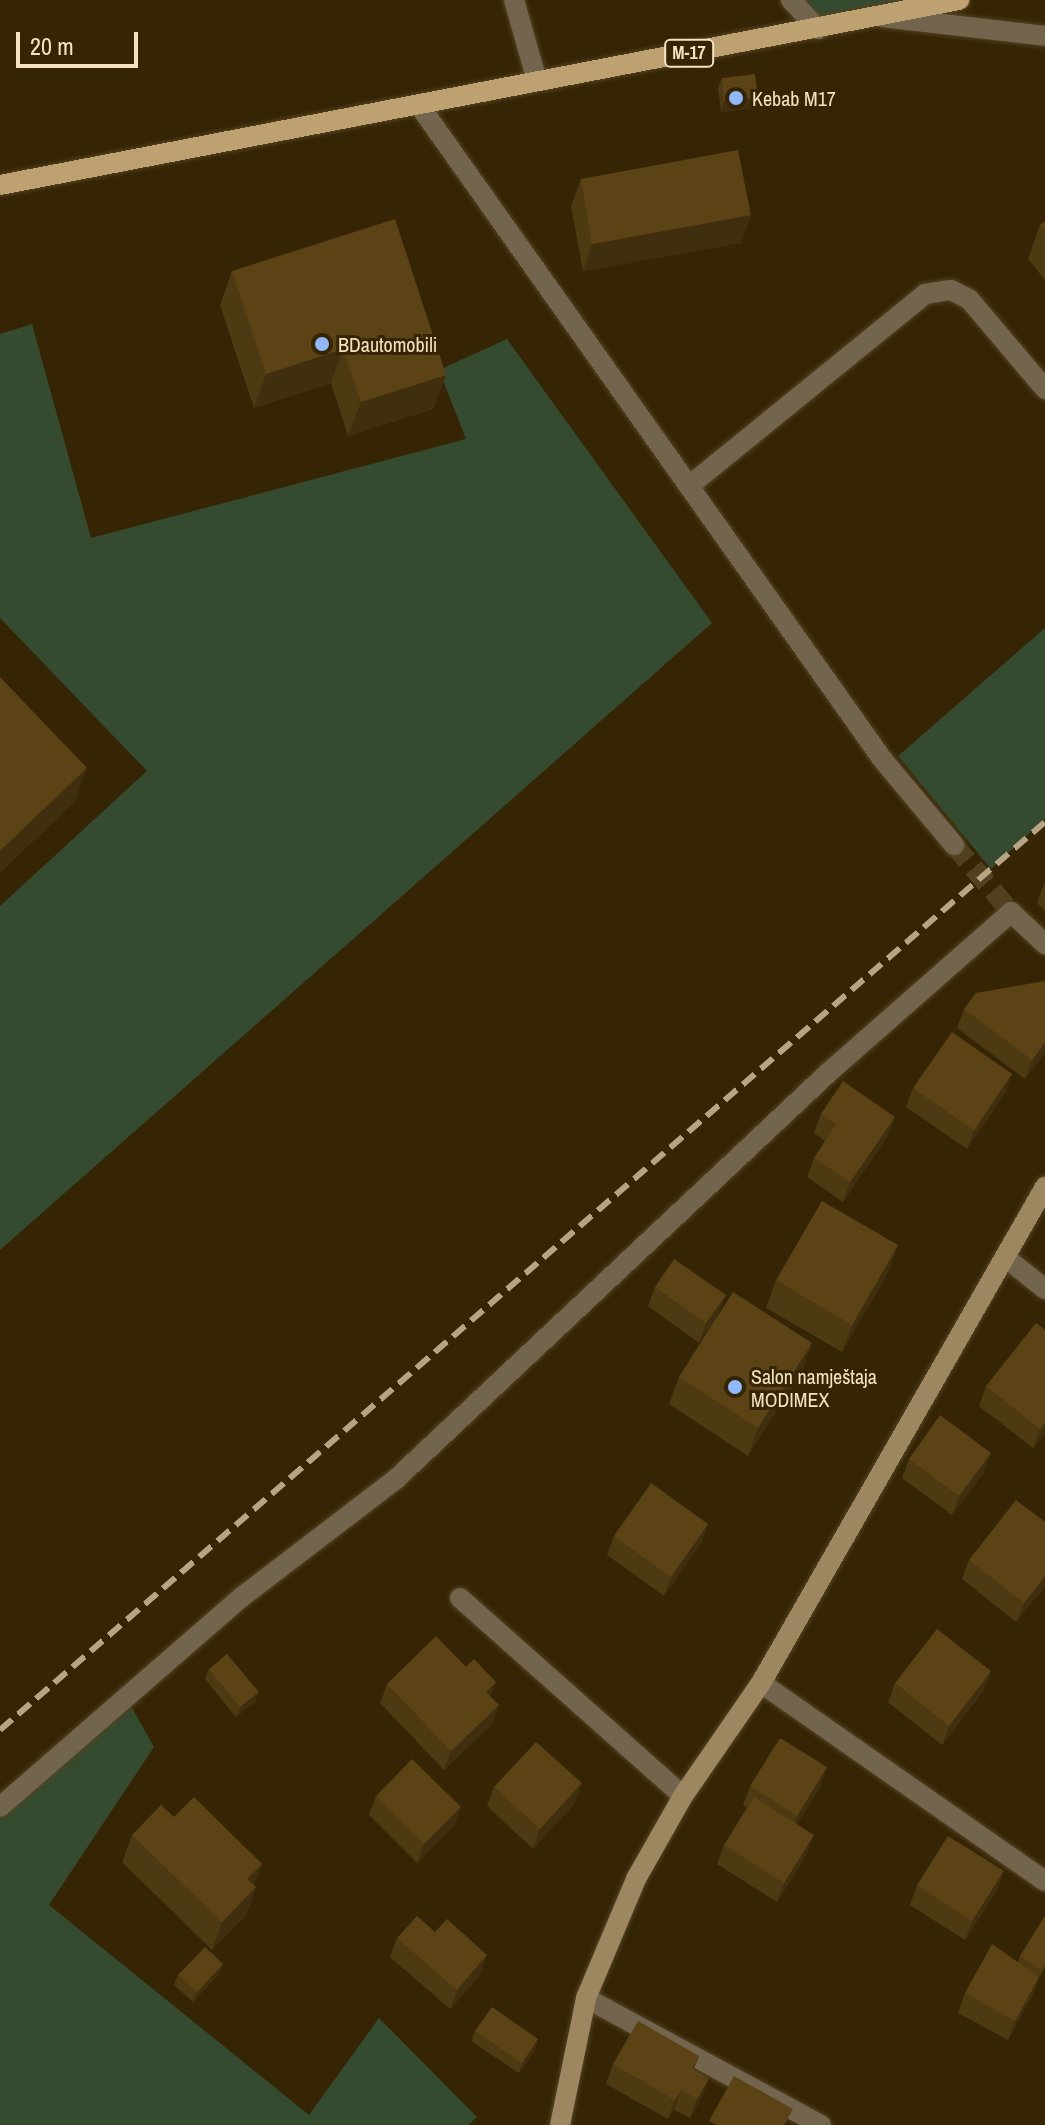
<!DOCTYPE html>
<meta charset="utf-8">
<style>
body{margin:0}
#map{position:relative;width:1045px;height:2125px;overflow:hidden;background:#352504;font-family:"Archivo Narrow",sans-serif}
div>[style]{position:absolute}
.green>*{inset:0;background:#344b2f}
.street-tunnel>*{height:20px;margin-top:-10px;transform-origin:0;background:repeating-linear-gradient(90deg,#524121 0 20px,transparent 0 30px)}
.roads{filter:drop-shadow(0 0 2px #544323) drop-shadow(0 0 2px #544323)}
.lane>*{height:20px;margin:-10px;padding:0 10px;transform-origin:10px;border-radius:10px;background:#73654d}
.street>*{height:20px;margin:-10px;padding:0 10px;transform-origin:10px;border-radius:10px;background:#73654d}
.secondary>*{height:20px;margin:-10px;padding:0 10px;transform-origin:10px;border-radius:10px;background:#9d8761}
.primary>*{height:20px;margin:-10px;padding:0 10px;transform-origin:10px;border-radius:10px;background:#bea170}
.rail>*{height:6px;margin-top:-3px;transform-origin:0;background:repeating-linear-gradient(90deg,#b6a485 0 16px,transparent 0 24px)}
.wall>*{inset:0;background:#4e3a12}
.shaded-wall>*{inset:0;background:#402f0f}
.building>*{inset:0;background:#5b4315}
.dots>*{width:22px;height:22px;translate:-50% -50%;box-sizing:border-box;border:4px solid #352504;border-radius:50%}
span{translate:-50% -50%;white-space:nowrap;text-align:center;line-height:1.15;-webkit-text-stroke:6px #352504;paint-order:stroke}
.shield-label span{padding:2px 6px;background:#352504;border:2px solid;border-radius:6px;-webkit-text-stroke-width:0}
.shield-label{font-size:18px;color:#f5e2c5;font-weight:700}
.poi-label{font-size:20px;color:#f5e2c5}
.left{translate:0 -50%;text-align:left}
.scale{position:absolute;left:16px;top:32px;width:122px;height:36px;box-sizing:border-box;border:4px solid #f5e2c5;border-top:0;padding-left:10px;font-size:24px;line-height:28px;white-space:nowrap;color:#f5e2c5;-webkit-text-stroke:6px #352504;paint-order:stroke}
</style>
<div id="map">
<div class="green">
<div style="clip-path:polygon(791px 0,959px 0,818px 29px)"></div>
<div style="clip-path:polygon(32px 324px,91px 538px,466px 439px,439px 370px,507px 339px,712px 623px,0 1250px,0 906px,147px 771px,0 618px,0 334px)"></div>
<div style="clip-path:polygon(1045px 628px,1045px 819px,991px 869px,898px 756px)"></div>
<div style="clip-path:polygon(126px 1697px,154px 1747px,49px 1905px,309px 2115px,379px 2018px,477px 2117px,468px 2125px,0 2125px,0 1808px)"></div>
</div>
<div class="street-tunnel">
<div style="left:954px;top:845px;width:88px;rotate:49.6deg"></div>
</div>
<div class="roads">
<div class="lane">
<div style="left:514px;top:0;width:84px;rotate:74.1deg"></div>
<div style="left:882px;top:17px;width:164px;rotate:6.6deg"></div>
<div style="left:689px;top:486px;width:304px;rotate:-39.1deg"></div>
<div style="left:925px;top:294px;width:26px;rotate:-9deg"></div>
<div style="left:951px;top:290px;width:20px;rotate:27deg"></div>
<div style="left:969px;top:299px;width:118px;rotate:49.8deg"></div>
</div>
<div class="street">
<div style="left:791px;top:0;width:40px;rotate:47deg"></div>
<div style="left:419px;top:105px;width:803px;rotate:54.69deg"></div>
<div style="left:883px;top:760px;width:111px;rotate:50.1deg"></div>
<div style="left:1006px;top:1258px;width:50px;rotate:38.5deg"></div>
<div style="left:460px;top:1598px;width:298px;rotate:41.6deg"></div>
<div style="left:761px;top:1683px;width:346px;rotate:34.9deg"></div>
<div style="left:0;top:1807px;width:322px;rotate:-41deg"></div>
<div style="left:243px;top:1596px;width:193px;rotate:-37.4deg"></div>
<div style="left:396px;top:1479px;width:593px;rotate:-43.22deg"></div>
<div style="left:828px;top:1073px;width:244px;rotate:-41.3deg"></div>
<div style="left:1011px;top:912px;width:47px;rotate:43.3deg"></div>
<div style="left:586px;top:1998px;width:267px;rotate:28.4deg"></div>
</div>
<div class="secondary">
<div style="left:560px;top:2125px;width:130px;rotate:-78.4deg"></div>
<div style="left:586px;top:1998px;width:129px;rotate:-67.2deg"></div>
<div style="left:636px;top:1879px;width:95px;rotate:-60.5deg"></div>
<div style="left:683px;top:1796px;width:137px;rotate:-55.4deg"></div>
<div style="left:761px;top:1683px;width:572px;rotate:-60.21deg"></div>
</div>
<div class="primary">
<div style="left:0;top:185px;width:977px;rotate:-10.92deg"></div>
</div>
</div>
<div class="rail">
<div style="left:0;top:1730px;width:1384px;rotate:-40.99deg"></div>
</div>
<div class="wall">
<div style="clip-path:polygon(722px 78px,758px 98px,754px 108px,721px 112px,718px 88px)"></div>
<div style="clip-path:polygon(581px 179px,751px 215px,741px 243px,583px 271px,571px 206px)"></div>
<div style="clip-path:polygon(1045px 221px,1045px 280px,1028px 259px,1040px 225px)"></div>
<div style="clip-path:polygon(232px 271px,446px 375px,433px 409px,348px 436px,331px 383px,254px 408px,220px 305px)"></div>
<div style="clip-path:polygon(1045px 882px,1045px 911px,1037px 903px)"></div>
<div style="clip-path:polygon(964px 1009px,1045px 1053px,1025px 1079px,957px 1028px)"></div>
<div style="clip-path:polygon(913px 1088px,1005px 1093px,967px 1149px,906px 1107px)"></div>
<div style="clip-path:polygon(821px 1114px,888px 1136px,843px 1202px,807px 1177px,814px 1158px,825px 1141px,814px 1133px)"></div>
<div style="clip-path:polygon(898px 1245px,888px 1272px,842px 1352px,766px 1308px,776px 1280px)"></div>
<div style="clip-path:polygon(655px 1287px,719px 1314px,812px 1343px,802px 1370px,748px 1456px,669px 1404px,679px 1377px,716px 1318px,699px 1343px,648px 1306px)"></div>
<div style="clip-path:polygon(1045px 1330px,1045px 1434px,1033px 1448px,979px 1406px,986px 1386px)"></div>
<div style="clip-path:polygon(909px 1459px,984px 1472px,952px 1515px,902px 1478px)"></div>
<div style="clip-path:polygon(1045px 1522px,1045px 1586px,1016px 1622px,962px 1579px,969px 1560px)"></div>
<div style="clip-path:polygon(708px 1524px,701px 1543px,664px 1596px,607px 1555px,614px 1536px)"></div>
<div style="clip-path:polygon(209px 1669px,255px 1702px,236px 1717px,205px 1679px)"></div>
<div style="clip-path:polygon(991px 1671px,984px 1690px,942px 1745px,888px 1702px,895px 1683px)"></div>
<div style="clip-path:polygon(496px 1682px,491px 1696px,492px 1724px,444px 1770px,380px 1703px,387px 1684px)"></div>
<div style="clip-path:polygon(827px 1767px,820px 1787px,797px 1824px,807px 1854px,777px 1902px,717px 1864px,724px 1845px,747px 1808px,743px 1805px,750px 1786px)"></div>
<div style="clip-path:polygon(494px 1787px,575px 1803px,533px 1849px,487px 1806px)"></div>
<div style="clip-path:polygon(376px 1796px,454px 1826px,417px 1863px,369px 1815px)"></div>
<div style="clip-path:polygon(174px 1817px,256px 1887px,246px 1915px,212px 1950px,122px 1862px,132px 1835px)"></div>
<div style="clip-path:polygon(917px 1885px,997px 1890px,965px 1940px,910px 1905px)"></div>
<div style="clip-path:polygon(1045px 1916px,1045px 1967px,1039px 1977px,1032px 1996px,1008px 2040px,958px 2013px,965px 1993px,1018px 1962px,1020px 1956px)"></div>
<div style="clip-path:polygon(397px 1938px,480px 1975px,450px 2009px,390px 1957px)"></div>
<div style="clip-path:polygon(223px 1964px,219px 1974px,193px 2002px,174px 1985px,178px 1975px)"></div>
<div style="clip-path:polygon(475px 2031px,538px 2039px,535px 2049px,519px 2073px,471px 2041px)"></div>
<div style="clip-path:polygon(699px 2056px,694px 2069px,709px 2078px,702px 2097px,690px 2118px,674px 2110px,668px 2119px,606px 2084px,613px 2064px)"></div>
</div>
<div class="shaded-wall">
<div style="clip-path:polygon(758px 98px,754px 108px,721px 112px,724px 102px)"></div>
<div style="clip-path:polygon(751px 215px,741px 243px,583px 271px,592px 244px)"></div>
<div style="clip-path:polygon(343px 349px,331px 383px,254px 408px,266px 374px)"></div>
<div style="clip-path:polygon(446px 375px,433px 409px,348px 436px,361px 402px)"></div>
<div style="clip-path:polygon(87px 768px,75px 802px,0 873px,0 851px)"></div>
<div style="clip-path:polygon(1045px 1043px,1045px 1053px,1025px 1079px,1032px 1060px)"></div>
<div style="clip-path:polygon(1012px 1074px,1005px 1093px,967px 1149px,974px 1130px)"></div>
<div style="clip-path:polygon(895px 1117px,888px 1136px,843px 1202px,850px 1182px)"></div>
<div style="clip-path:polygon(898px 1245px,888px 1272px,842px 1352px,852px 1325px)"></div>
<div style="clip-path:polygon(726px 1295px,719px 1314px,699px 1343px,706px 1323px)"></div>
<div style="clip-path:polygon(812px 1343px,802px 1370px,748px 1456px,758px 1428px)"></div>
<div style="clip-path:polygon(1045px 1423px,1045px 1434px,1033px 1448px,1040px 1429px)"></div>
<div style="clip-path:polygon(991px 1453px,984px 1472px,952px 1515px,959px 1496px)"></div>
<div style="clip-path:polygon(708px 1524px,701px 1543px,664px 1596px,671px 1577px)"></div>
<div style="clip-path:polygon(1045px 1576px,1045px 1586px,1016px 1622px,1024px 1603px)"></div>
<div style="clip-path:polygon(991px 1671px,984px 1690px,942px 1745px,949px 1726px)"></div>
<div style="clip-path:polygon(496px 1682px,489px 1701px,486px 1692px)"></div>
<div style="clip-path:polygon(259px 1692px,255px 1702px,236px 1717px,240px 1707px)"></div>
<div style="clip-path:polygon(499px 1705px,492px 1724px,444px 1770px,451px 1751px)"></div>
<div style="clip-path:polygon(827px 1767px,820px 1787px,790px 1835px,797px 1816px)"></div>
<div style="clip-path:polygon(582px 1783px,575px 1803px,533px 1849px,540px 1829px)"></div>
<div style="clip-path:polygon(461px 1807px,454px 1826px,417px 1863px,424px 1844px)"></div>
<div style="clip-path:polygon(814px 1835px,807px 1854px,777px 1902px,784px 1883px)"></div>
<div style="clip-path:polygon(262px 1864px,252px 1891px,247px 1879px)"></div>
<div style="clip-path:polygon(1004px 1871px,997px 1890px,965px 1940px,972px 1921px)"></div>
<div style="clip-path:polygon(256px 1887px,246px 1915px,212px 1950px,222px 1922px)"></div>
<div style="clip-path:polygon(487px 1955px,480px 1975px,450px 2009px,457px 1990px)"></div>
<div style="clip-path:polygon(223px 1964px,219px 1974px,193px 2002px,197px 1992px)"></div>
<div style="clip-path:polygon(1039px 1977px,1032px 1996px,1008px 2040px,1015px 2021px)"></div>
<div style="clip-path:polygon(538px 2039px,535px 2049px,519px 2073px,522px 2063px)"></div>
<div style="clip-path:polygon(709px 2078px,702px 2097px,690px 2118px,697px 2099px)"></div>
<div style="clip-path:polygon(681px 2090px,674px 2110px,668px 2119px,675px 2100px)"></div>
</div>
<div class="building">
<div style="clip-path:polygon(755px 74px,758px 98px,724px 102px,722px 78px)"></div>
<div style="clip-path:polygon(738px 150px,751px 215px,592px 244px,581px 179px)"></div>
<div style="clip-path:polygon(395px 219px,446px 375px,361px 402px,343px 349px,266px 374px,232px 271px)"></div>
<div style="clip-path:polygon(1045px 221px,1045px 230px,1040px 225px)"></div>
<div style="clip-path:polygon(0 677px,87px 768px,0 851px)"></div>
<div style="clip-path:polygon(1045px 981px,1045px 1043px,1032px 1060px,964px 1009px,976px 993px)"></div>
<div style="clip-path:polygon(952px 1032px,1012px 1074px,974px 1130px,913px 1088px)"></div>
<div style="clip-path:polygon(843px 1081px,895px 1117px,850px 1182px,814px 1158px,836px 1124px,821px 1114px)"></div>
<div style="clip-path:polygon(822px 1201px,898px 1245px,852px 1325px,776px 1280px)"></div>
<div style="clip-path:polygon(674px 1259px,726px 1295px,706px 1323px,655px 1287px)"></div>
<div style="clip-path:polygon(733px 1292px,812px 1343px,758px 1428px,679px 1377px)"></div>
<div style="clip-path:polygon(1036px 1323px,1045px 1330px,1045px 1423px,1040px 1429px,986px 1386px)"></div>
<div style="clip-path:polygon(940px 1415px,991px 1453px,959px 1496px,909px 1459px)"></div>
<div style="clip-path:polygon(651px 1483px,708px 1524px,671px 1577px,614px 1536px)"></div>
<div style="clip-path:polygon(1016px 1500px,1045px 1522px,1045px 1576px,1024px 1603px,969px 1560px)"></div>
<div style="clip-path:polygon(937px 1629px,991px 1671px,949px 1726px,895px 1683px)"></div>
<div style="clip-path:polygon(436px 1636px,466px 1667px,474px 1659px,496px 1682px,486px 1692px,499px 1705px,451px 1751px,387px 1684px)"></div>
<div style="clip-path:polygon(227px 1654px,259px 1692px,240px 1707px,209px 1669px)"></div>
<div style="clip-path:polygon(780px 1738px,827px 1767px,797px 1816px,750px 1786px)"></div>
<div style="clip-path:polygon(536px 1742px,582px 1783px,540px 1829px,494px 1787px)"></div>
<div style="clip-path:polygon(412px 1759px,461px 1807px,424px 1844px,376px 1796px)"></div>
<div style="clip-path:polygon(194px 1797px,262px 1864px,247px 1879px,256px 1887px,222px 1922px,132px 1835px,161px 1805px,174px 1817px)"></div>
<div style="clip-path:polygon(754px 1797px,814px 1835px,784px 1883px,724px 1845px)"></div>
<div style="clip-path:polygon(948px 1836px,1004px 1871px,972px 1921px,917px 1885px)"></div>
<div style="clip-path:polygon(417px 1916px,435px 1932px,447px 1919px,487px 1955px,457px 1990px,397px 1938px)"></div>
<div style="clip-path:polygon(1045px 1916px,1045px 1963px,1041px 1970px,1020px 1956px)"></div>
<div style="clip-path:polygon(992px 1944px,1039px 1977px,1015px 2021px,965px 1993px)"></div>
<div style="clip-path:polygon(205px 1947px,223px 1964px,197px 1992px,178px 1975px)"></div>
<div style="clip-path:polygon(492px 2007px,538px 2039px,522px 2063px,475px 2031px)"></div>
<div style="clip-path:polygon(638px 2021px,699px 2056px,692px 2068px,709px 2078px,697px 2099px,681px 2090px,675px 2100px,613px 2064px)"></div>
<div style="clip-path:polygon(734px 2076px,793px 2109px,784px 2125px,717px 2125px,709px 2121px)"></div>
</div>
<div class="dots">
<div style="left:736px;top:98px;background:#8fb8fd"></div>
<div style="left:322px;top:344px;background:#8fb8fd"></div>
<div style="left:735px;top:1387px;background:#8fb8fd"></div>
</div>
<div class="shield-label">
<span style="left:689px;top:53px">M-17</span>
</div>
<div class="poi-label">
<span class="left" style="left:752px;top:98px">Kebab M17</span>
<span class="left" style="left:338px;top:344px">BDautomobili</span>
<span class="left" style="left:751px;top:1388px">Salon namještaja<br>MODIMEX</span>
</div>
<div class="scale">20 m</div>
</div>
